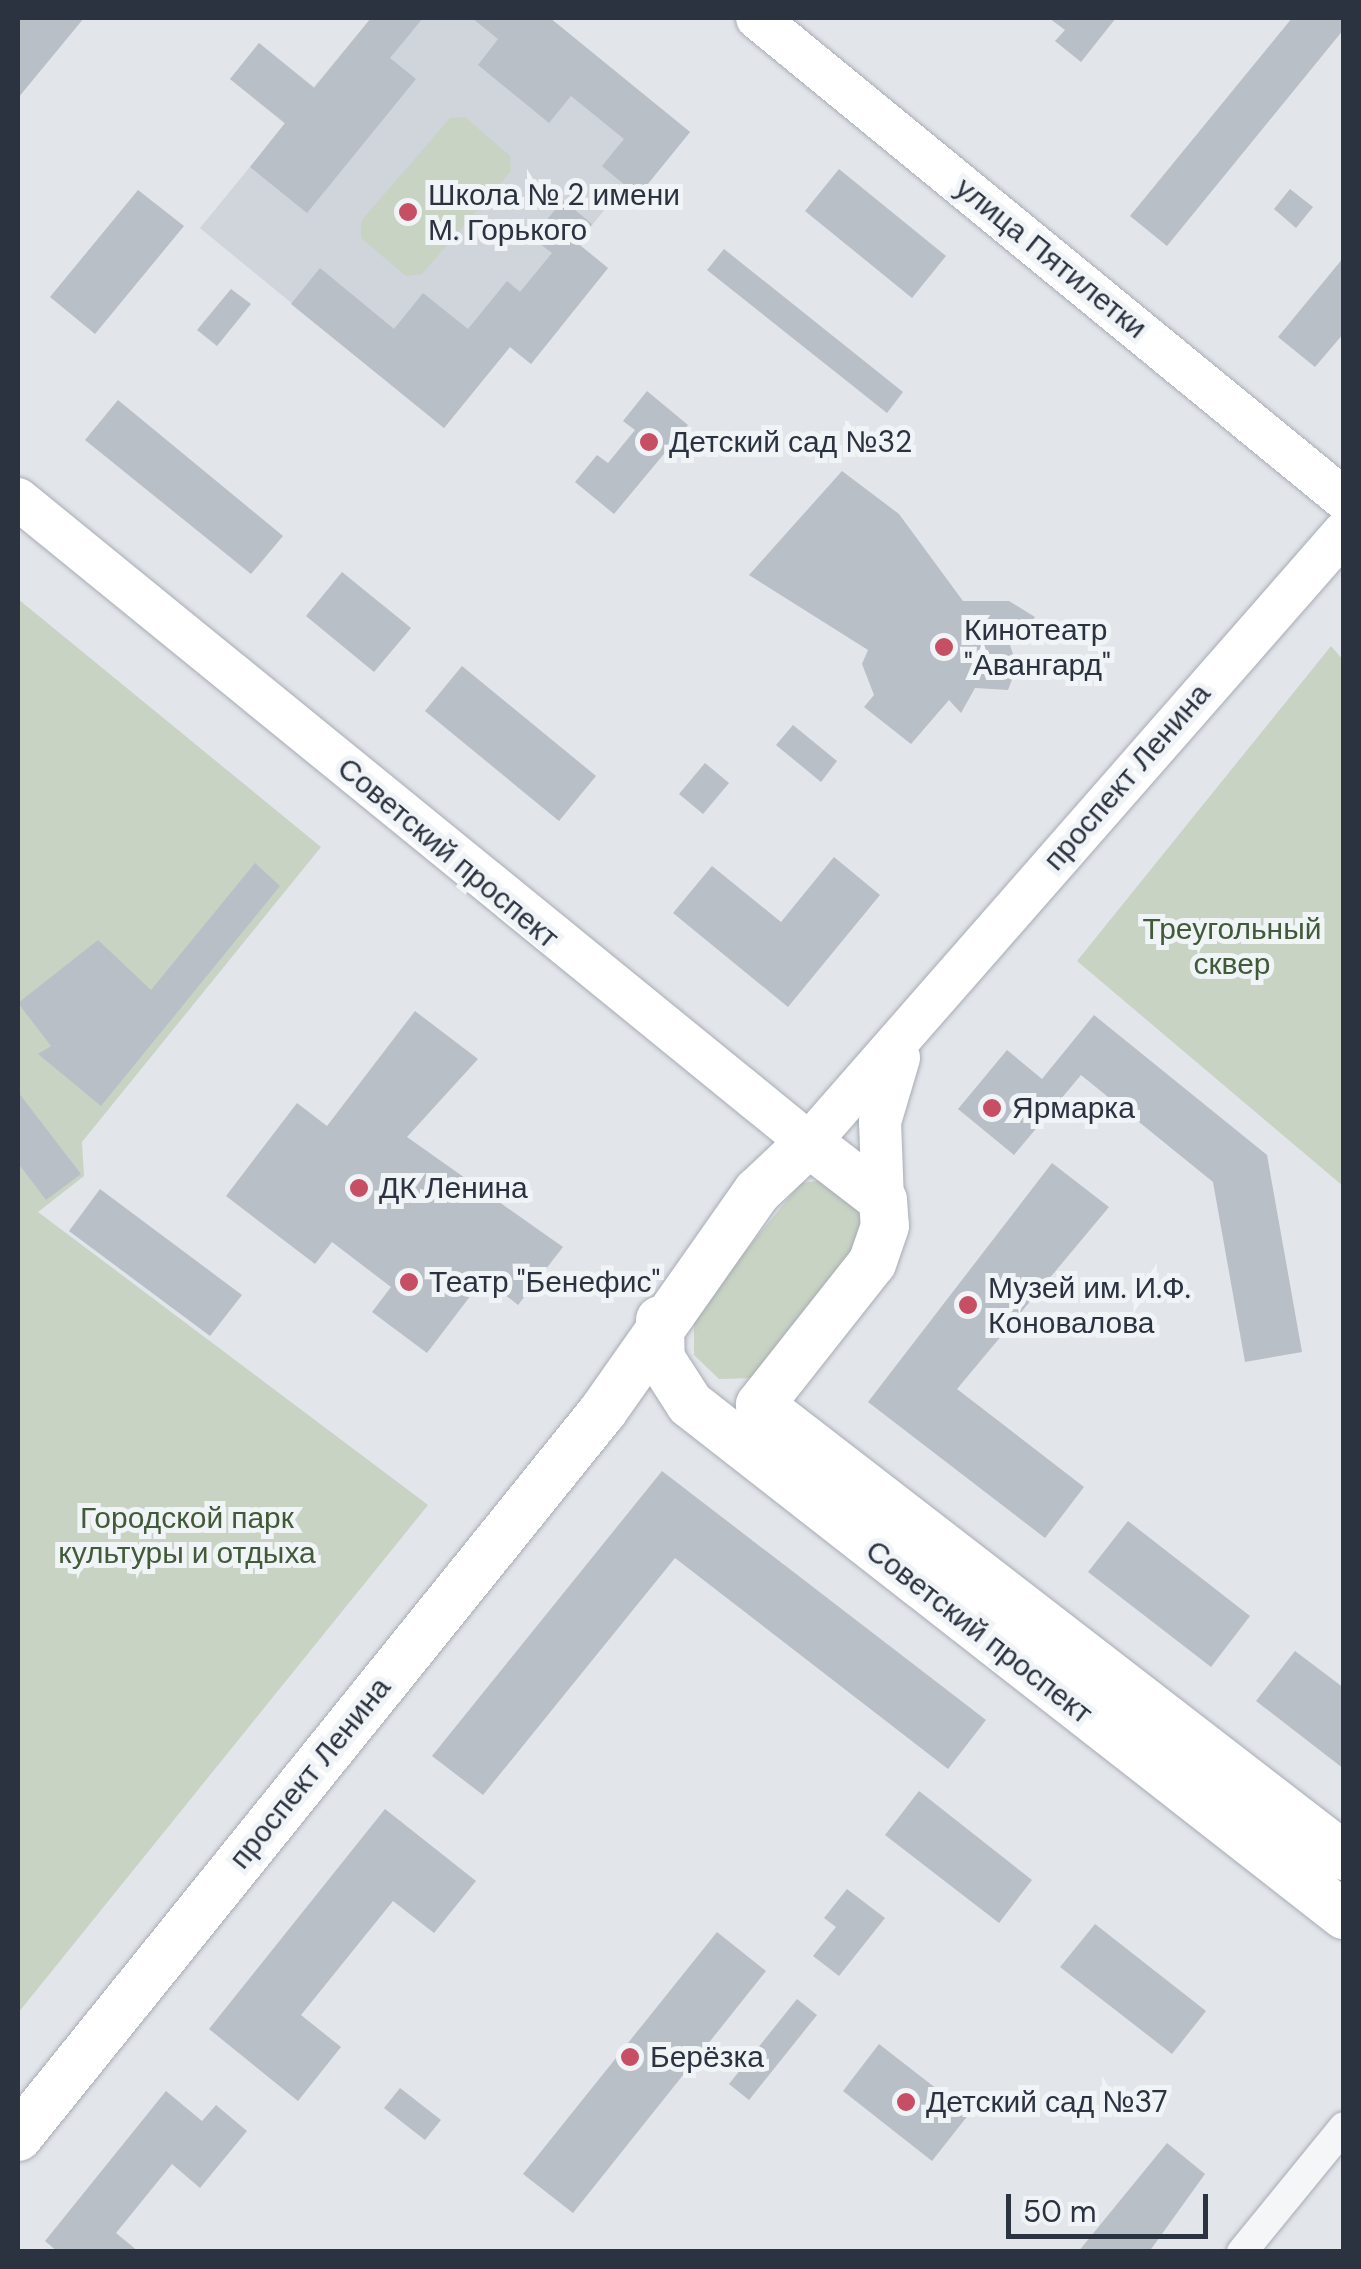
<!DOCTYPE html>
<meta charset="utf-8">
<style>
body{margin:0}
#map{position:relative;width:1361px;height:2269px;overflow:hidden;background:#e2e5ea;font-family:"DM Sans",sans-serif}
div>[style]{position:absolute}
.built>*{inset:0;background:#d0d4db}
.green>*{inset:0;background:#c8d3c4}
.building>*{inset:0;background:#b9bfc6}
.roads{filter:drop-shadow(0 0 2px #a7acb4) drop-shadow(0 0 2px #a7acb4)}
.street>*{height:30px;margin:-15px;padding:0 15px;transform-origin:15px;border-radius:15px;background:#f4f6f8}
.secondary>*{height:42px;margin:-21px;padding:0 21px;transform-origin:21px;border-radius:21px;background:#fff}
.primary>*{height:48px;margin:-24px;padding:0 24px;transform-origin:24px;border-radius:24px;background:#fff}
.dots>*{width:28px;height:28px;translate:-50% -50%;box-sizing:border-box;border:5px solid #f1f4f7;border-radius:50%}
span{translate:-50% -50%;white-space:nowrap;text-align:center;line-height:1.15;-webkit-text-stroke:10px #f1f4f7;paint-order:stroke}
.poi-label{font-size:30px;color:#2b3341}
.left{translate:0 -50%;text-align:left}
.street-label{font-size:30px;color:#2b3341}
.park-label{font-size:30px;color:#415b39}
.frame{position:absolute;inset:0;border:20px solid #2b3341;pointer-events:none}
.scale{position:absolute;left:1006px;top:2194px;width:202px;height:45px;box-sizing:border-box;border:5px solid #2b3341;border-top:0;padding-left:12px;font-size:30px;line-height:35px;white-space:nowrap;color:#2b3341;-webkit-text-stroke:8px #f1f4f7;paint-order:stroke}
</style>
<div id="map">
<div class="built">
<div style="clip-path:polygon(371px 18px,550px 18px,690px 132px,638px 196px,624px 185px,578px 243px,608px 268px,531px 364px,510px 347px,444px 428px,200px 228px,285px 124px,230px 79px,259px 43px,314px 87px)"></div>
</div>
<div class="green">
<div style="clip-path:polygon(465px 117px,510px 156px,511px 171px,422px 274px,406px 276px,361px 238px,361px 221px,450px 118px)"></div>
<div style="clip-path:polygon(18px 599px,321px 847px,82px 1142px,84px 1176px,38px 1212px,428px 1505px,18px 2013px)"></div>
<div style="clip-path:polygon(1331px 646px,1344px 661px,1343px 1186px,1077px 961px)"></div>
<div style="clip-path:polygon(826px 1180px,855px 1192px,870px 1232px,756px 1378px,719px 1379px,694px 1355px,694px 1314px,801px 1183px)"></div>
</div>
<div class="building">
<div style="clip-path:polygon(18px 18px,84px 18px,18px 98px)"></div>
<div style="clip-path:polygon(371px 18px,423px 18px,390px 58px,416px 79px,307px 213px,250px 167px,285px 123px,230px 79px,259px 43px,314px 88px)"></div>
<div style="clip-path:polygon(472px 18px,550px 18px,690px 132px,638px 196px,602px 166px,624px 139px,571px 96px,549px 123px,478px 65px,498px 39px)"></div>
<div style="clip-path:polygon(1049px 18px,1116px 18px,1081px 62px,1055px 41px,1065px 30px)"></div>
<div style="clip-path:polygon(1292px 18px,1344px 18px,1344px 29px,1167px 246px,1130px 216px)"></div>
<div style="clip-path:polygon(839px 169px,946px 256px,912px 298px,805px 211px)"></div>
<div style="clip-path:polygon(1290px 189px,1313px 207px,1296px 228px,1274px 209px)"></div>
<div style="clip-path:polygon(138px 190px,184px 226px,95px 334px,50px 297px)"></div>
<div style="clip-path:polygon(563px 200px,592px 224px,577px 243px,608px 268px,531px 364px,510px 347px,444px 428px,291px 304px,320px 268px,394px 329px,423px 293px,468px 329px,507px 281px,520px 292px,552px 253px,532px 238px)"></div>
<div style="clip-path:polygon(724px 249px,903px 392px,887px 413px,707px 270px)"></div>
<div style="clip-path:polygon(1344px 257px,1344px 333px,1315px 367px,1278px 337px)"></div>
<div style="clip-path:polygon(231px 289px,251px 304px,217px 346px,197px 330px)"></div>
<div style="clip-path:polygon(647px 391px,688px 425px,614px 514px,575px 482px,597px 455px,608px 463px,635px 430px,623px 421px)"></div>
<div style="clip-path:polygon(118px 400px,283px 536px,251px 574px,85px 440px)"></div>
<div style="clip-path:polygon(842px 471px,899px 514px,963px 601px,1009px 601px,1035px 617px,1010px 645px,1017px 666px,1008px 690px,975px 688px,961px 713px,949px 700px,911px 744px,864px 707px,874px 695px,862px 664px,868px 650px,749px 575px)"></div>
<div style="clip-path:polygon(342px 572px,411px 628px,374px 672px,306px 616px)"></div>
<div style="clip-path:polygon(462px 666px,596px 776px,559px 821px,425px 711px)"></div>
<div style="clip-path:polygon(793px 725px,837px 761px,821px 782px,776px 745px)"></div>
<div style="clip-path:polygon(705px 763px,729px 783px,703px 814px,679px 794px)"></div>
<div style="clip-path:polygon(834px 857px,880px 895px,788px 1007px,673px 913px,712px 866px,781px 922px)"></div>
<div style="clip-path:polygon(255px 863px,280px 886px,101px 1106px,38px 1054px,51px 1046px,18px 1003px,98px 940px,151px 990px)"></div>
<div style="clip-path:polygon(415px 1011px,478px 1059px,407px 1137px,563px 1247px,518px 1305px,484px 1278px,427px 1353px,372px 1312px,391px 1287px,332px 1242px,315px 1264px,226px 1196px,297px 1103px,327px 1126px)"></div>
<div style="clip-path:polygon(1094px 1015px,1267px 1155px,1302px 1352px,1245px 1362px,1213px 1182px,1081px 1075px,1014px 1155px,958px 1109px,1007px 1050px,1042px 1079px)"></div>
<div style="clip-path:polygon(18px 1092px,81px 1174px,46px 1200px,18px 1163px)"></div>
<div style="clip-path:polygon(1052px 1163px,1109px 1207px,957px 1389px,1084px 1487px,1045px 1538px,868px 1402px)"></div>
<div style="clip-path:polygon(100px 1189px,242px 1295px,210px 1336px,69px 1231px)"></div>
<div style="clip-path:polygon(662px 1471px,986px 1720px,948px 1769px,675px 1558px,483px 1795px,432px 1756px)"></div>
<div style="clip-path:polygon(1128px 1521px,1250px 1616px,1211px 1667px,1088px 1572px)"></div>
<div style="clip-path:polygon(1295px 1651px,1344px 1688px,1344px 1769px,1256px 1701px)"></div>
<div style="clip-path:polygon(919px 1791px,1032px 1880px,999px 1923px,885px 1835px)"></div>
<div style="clip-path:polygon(385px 1809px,476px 1881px,434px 1933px,393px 1901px,301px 2015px,341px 2047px,298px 2101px,209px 2029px)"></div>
<div style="clip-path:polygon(847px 1889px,885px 1918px,839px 1976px,813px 1956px,836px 1927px,824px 1918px)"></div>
<div style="clip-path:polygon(1095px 1924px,1206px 2011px,1172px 2054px,1060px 1967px)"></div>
<div style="clip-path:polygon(717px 1932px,766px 1971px,573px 2213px,523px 2174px)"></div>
<div style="clip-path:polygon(797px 1999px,817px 2015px,749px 2100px,729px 2084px)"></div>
<div style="clip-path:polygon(879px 2044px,969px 2114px,932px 2161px,843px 2091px)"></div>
<div style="clip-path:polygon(400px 2088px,441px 2120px,425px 2140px,384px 2108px)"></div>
<div style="clip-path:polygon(166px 2091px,202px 2121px,216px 2105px,247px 2131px,200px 2188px,172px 2164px,116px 2233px,139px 2252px,58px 2252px,45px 2241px)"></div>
<div style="clip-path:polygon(1167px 2143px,1205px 2174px,1149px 2252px,1078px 2252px)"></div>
</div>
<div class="roads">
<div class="street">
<div style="left:1242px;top:2252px;width:161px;rotate:-50.8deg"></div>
</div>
<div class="secondary">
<div style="left:757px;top:18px;width:759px;rotate:39.33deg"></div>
<div style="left:18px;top:499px;width:1020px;rotate:39.15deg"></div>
<div style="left:809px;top:1143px;width:812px;rotate:-48.79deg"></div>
<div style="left:883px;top:1200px;width:78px;rotate:-92.2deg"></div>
<div style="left:880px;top:1122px;width:67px;rotate:-73.5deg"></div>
</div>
<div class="primary">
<div style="left:660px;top:1320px;width:39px;rotate:89deg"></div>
<div style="left:661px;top:1359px;width:54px;rotate:57.2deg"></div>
<div style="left:690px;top:1404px;width:830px;rotate:38deg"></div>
<div style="left:760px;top:1405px;width:738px;rotate:37.68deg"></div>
<div style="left:18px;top:2137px;width:932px;rotate:-51.14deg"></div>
<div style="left:603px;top:1411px;width:268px;rotate:-54.9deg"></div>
<div style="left:757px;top:1192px;width:71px;rotate:-43.3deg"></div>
<div style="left:809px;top:1143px;width:93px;rotate:37.6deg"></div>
<div style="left:883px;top:1200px;width:26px;rotate:86deg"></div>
<div style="left:885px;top:1226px;width:39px;rotate:109deg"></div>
<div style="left:872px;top:1263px;width:181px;rotate:128.3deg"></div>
</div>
</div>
<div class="dots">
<div style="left:408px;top:212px;background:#c74f64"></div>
<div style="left:649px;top:442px;background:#c74f64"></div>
<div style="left:944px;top:647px;background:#c74f64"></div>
<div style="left:992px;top:1108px;background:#c74f64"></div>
<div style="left:359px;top:1188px;background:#c74f64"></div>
<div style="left:409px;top:1282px;background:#c74f64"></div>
<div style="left:968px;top:1305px;background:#c74f64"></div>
<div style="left:630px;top:2057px;background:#c74f64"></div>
<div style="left:906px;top:2102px;background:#c74f64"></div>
</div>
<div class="poi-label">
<span class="left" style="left:428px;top:212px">Школа № 2 имени<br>М. Горького</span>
<span class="left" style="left:669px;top:442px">Детский сад №32</span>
<span class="left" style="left:964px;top:647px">Кинотеатр<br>"Авангард"</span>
<span class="left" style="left:1012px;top:1108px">Ярмарка</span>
<span class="left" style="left:379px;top:1188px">ДК Ленина</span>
<span class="left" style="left:429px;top:1282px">Театр "Бенефис"</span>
<span class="left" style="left:988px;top:1305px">Музей им. И.Ф.<br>Коновалова</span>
<span class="left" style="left:650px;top:2057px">Берёзка</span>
<span class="left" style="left:926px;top:2102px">Детский сад №37</span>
</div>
<div class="street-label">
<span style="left:1051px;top:258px;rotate:39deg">улица Пятилетки</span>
<span style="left:1127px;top:777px;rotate:-49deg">проспект Ленина</span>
<span style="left:448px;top:853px;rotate:40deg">Советский проспект</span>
<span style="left:979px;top:1632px;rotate:38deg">Советский проспект</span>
<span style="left:310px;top:1773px;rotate:-51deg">проспект Ленина</span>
</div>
<div class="park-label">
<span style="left:1232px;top:946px">Треугольный<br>сквер</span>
<span style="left:187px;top:1535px">Городской парк<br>культуры и отдыха</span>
</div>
<div class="frame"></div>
<div class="scale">50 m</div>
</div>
